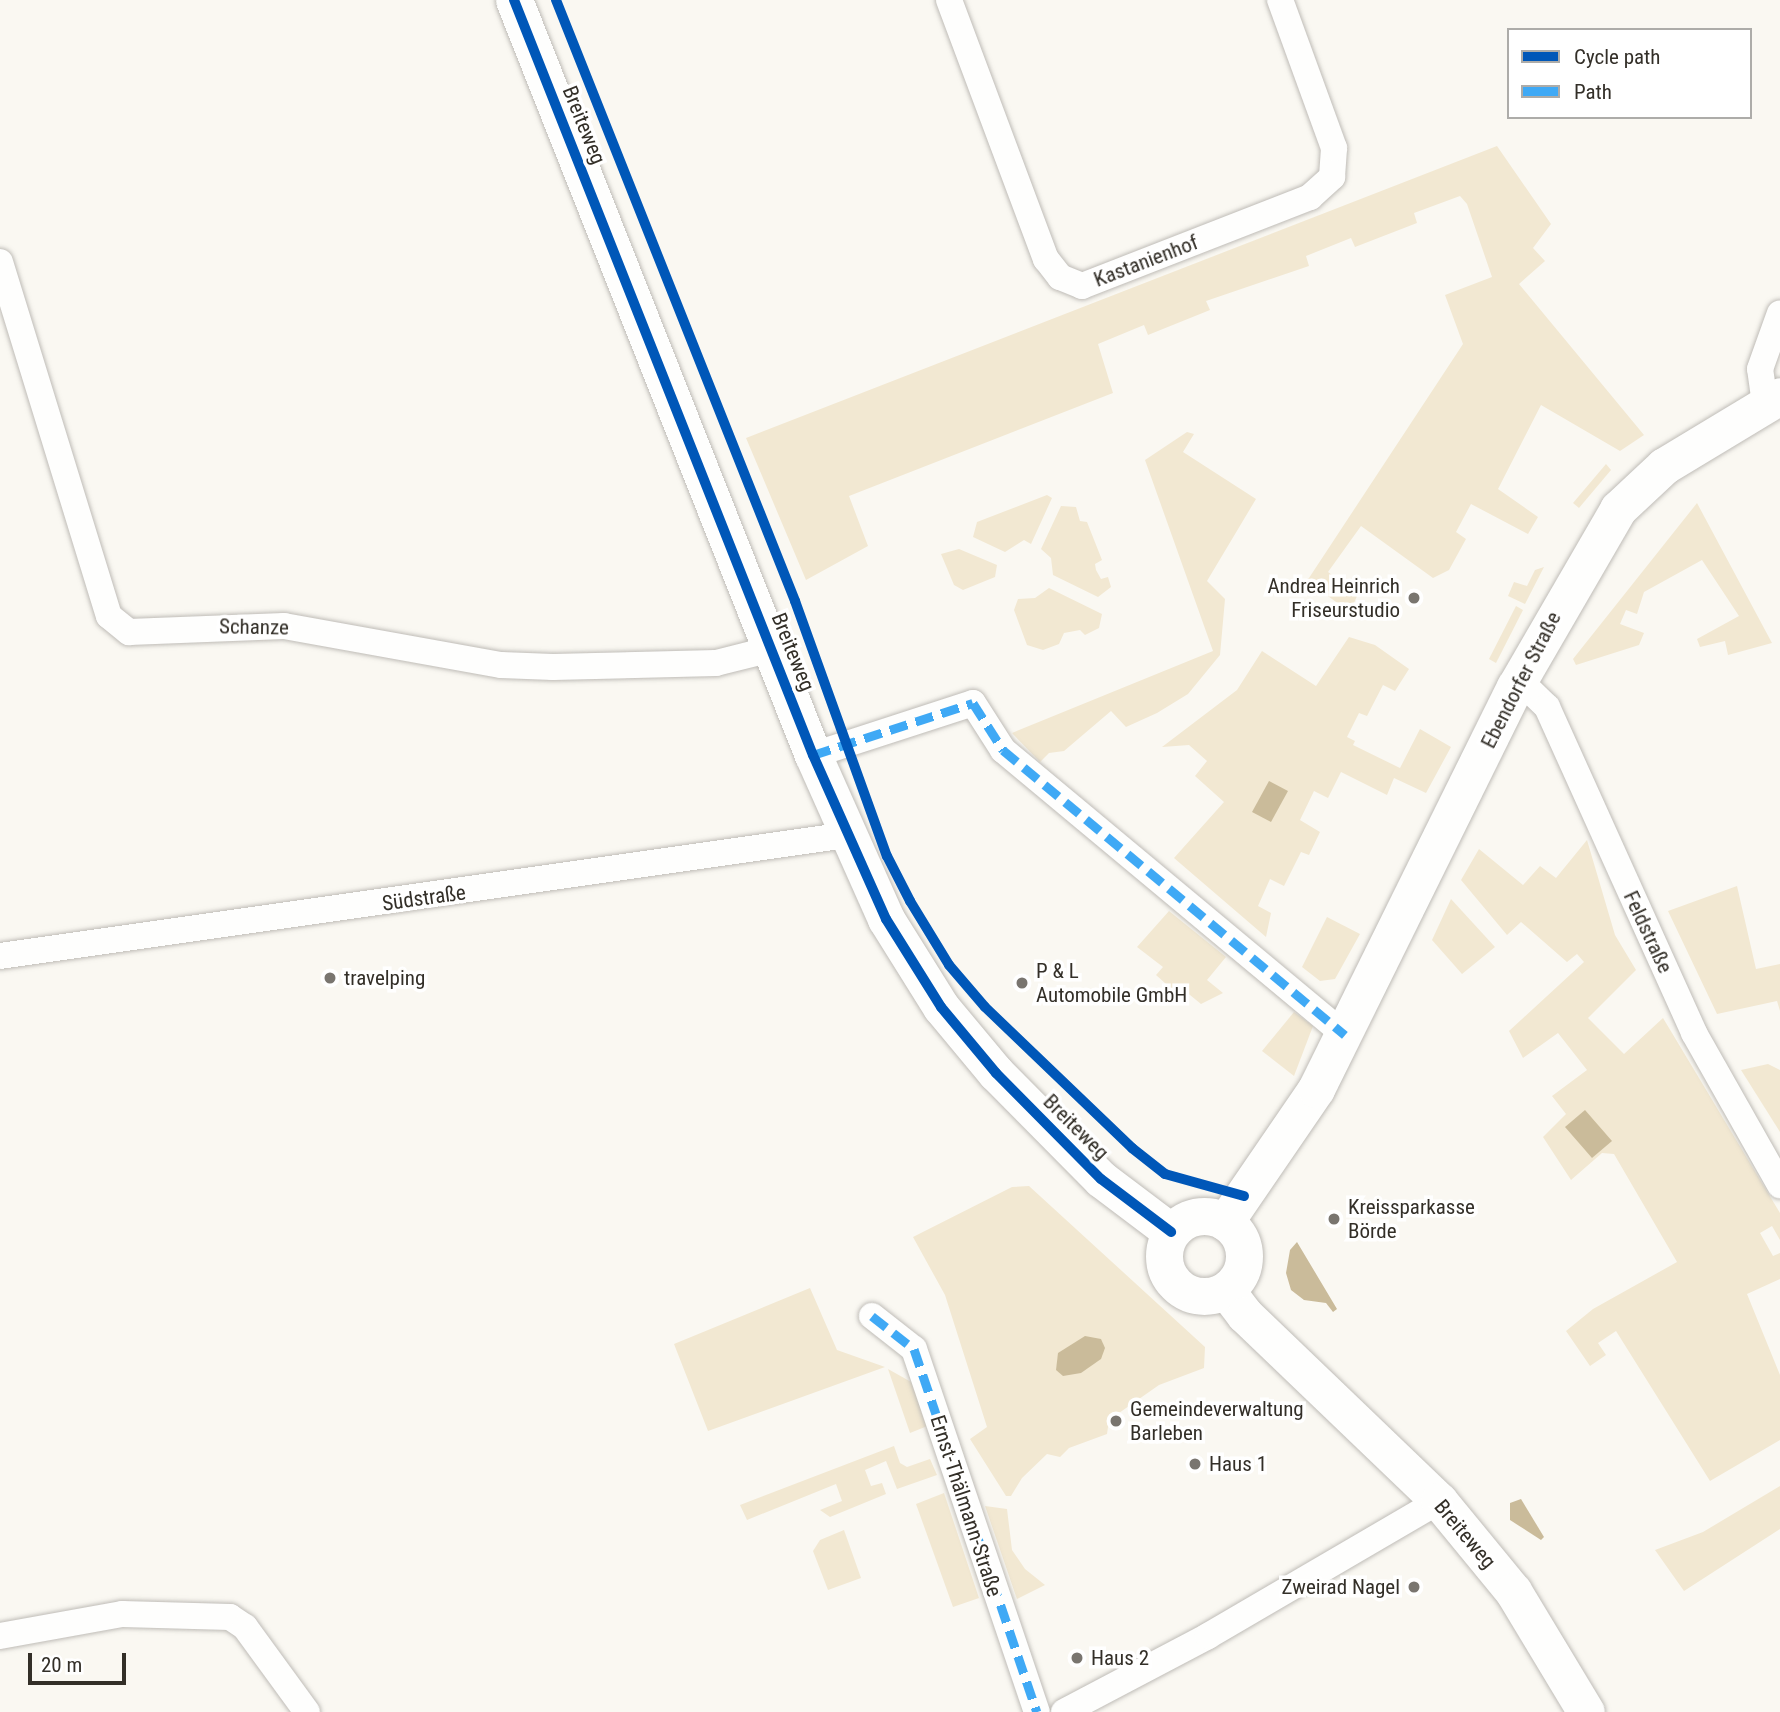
<!DOCTYPE html>
<meta charset="utf-8">
<style>
body{margin:0}
#map{position:relative;width:1780px;height:1712px;overflow:hidden;background:#faf8f2;font-family:"Roboto Condensed",sans-serif}
div>[style]{position:absolute}
.green>*{inset:0;background:#f2e8d2}
.water>*{inset:0;background:#cabb9a}
.roads{filter:drop-shadow(0 0 2px #bfbcb7) drop-shadow(0 0 2px #bfbcb7)}
.street>*{height:26px;margin:-13px;padding:0 13px;transform-origin:13px;border-radius:13px;background:#fefefd}
.secondary>*{height:37px;margin:-18.5px;padding:0 18.5px;transform-origin:18.5px;border-radius:18.5px;background:#fefefd}
.secondary>.ring{margin:-18.5px;padding:0;box-sizing:content-box;background:none;border:37px solid #fefefd;border-radius:50%}
.quiet>*{height:9px;margin-top:-4.5px;transform-origin:0;background:repeating-linear-gradient(90deg,#3fa9f5 0 18px,transparent 0 27px)}
.cycleway>*{height:10px;margin:-5px;padding:0 5px;transform-origin:5px;border-radius:5px;background:#0057b8}
.dots>*{width:19px;height:19px;translate:-50% -50%;box-sizing:border-box;border:4px solid #fff;border-radius:50%}
span{translate:-50% -50%;white-space:nowrap;text-align:center;line-height:1.15;-webkit-text-stroke:7px #fff;paint-order:stroke}
.street-label{font-size:21px;color:#332f28}
.poi-label{font-size:21px;color:#332f28}
.right{translate:-100% -50%;text-align:right}
.left{translate:0 -50%;text-align:left}
.legend{position:absolute;left:1507px;top:28px;width:245px;height:91px;box-sizing:border-box;background:#fff;border:2px solid #adaca9;margin:0;padding:9px 12px;list-style:none;font-size:21px;color:#332f28}
.legend li{display:flex;align-items:center;gap:14px;height:35px}
.legend b{width:35px;border:2px solid #adaca9}
.scale{position:absolute;left:28px;top:1653px;width:98px;height:32px;box-sizing:border-box;border:4px solid #332f28;border-top:0;padding-left:9px;font-size:21px;line-height:24px;white-space:nowrap;color:#332f28;-webkit-text-stroke:5px #fff;paint-order:stroke}
</style>
<div id="map">
<div class="green">
<div style="clip-path:polygon(1497px 146px,1551px 224px,1533px 248px,1545px 261px,1519px 284px,1644px 435px,1620px 451px,1541px 405px,1498px 489px,1538px 517px,1528px 534px,1471px 504px,1456px 532px,1466px 539px,1449px 570px,1433px 578px,1361px 526px,1328px 572px,1358px 594px,1350px 612px,1307px 581px,1463px 344px,1445px 295px,1492px 277px,1467px 204px,1460px 196px,1414px 213px,1417px 223px,1355px 247px,1351px 238px,1306px 256px,1309px 266px,1206px 301px,1210px 310px,1148px 335px,1144px 325px,1098px 344px,1113px 393px,849px 496px,868px 546px,806px 580px,746px 438px)"></div>
<div style="clip-path:polygon(1187px 432px,1194px 434px,1183px 452px,1256px 499px,1207px 581px,1225px 599px,1220px 655px,1188px 694px,1157px 713px,1126px 727px,1111px 711px,1064px 751px,1049px 753px,1040px 762px,1012px 733px,1213px 651px,1145px 460px)"></div>
<div style="clip-path:polygon(1606px 464px,1611px 470px,1579px 508px,1573px 503px)"></div>
<div style="clip-path:polygon(1047px 495px,1052px 498px,1031px 544px,1024px 540px,1005px 552px,973px 537px,977px 522px)"></div>
<div style="clip-path:polygon(1697px 503px,1772px 643px,1728px 655px,1725px 641px,1700px 647px,1697px 639px,1739px 616px,1702px 560px,1644px 592px,1637px 614px,1626px 610px,1620px 624px,1644px 633px,1639px 645px,1576px 665px,1573px 659px)"></div>
<div style="clip-path:polygon(1061px 506px,1076px 507px,1080px 521px,1087px 522px,1102px 560px,1095px 564px,1096px 570px,1101px 579px,1108px 577px,1111px 587px,1098px 597px,1053px 575px,1051px 558px,1041px 549px)"></div>
<div style="clip-path:polygon(959px 549px,997px 565px,995px 577px,963px 590px,954px 585px,941px 554px)"></div>
<div style="clip-path:polygon(1544px 567px,1525px 604px,1508px 596px,1514px 582px,1527px 586px,1535px 570px)"></div>
<div style="clip-path:polygon(1049px 588px,1102px 614px,1099px 628px,1085px 635px,1080px 630px,1064px 633px,1059px 644px,1043px 650px,1027px 645px,1014px 610px,1018px 599px,1035px 598px)"></div>
<div style="clip-path:polygon(1516px 606px,1523px 610px,1496px 663px,1489px 659px)"></div>
<div style="clip-path:polygon(1349px 637px,1375px 645px,1409px 669px,1395px 691px,1383px 685px,1367px 716px,1359px 713px,1347px 737px,1355px 741px,1353px 745px,1400px 768px,1420px 729px,1451px 747px,1426px 793px,1394px 778px,1387px 795px,1341px 772px,1328px 798px,1314px 791px,1300px 820px,1320px 832px,1309px 855px,1301px 852px,1284px 886px,1270px 879px,1258px 906px,1271px 913px,1266px 937px,1174px 858px,1224px 802px,1195px 776px,1207px 761px,1189px 745px,1162px 747px,1237px 690px,1262px 651px,1316px 686px)"></div>
<div style="clip-path:polygon(1587px 840px,1615px 935px,1636px 970px,1588px 1018px,1624px 1054px,1663px 1018px,1780px 1213px,1780px 1240px,1772px 1226px,1760px 1233px,1773px 1256px,1780px 1253px,1780px 1279px,1747px 1294px,1780px 1375px,1780px 1440px,1710px 1481px,1616px 1331px,1598px 1343px,1606px 1355px,1590px 1366px,1566px 1331px,1593px 1309px,1677px 1262px,1614px 1154px,1602px 1153px,1571px 1180px,1543px 1137px,1566px 1114px,1552px 1096px,1587px 1070px,1558px 1033px,1523px 1058px,1509px 1031px,1584px 962px,1577px 954px,1567px 962px,1521px 922px,1507px 935px,1461px 880px,1479px 849px,1523px 885px,1540px 866px,1556px 878px)"></div>
<div style="clip-path:polygon(1737px 886px,1756px 969px,1780px 964px,1780px 1011px,1777px 1001px,1717px 1014px,1668px 911px)"></div>
<div style="clip-path:polygon(1451px 899px,1495px 947px,1462px 974px,1432px 940px)"></div>
<div style="clip-path:polygon(1169px 911px,1226px 957px,1207px 980px,1223px 993px,1201px 1004px,1179px 986px,1175px 992px,1156px 975px,1163px 967px,1137px 947px)"></div>
<div style="clip-path:polygon(1327px 917px,1360px 934px,1335px 979px,1320px 981px,1302px 967px)"></div>
<div style="clip-path:polygon(1294px 1012px,1313px 1026px,1294px 1076px,1262px 1051px)"></div>
<div style="clip-path:polygon(1768px 1064px,1780px 1070px,1780px 1132px,1741px 1070px)"></div>
<div style="clip-path:polygon(1029px 1186px,1205px 1347px,1204px 1368px,1159px 1385px,1109px 1420px,1107px 1434px,1069px 1448px,1060px 1457px,1047px 1454px,1022px 1478px,1011px 1496px,1006px 1496px,970px 1439px,987px 1427px,945px 1295px,913px 1237px,1012px 1187px)"></div>
<div style="clip-path:polygon(810px 1288px,837px 1350px,885px 1367px,708px 1431px,674px 1344px)"></div>
<div style="clip-path:polygon(888px 1369px,913px 1383px,930px 1425px,910px 1433px)"></div>
<div style="clip-path:polygon(894px 1446px,900px 1463px,907px 1467px,930px 1459px,937px 1475px,897px 1489px,886px 1461px,865px 1470px,871px 1486px,882px 1483px,886px 1494px,830px 1517px,820px 1510px,842px 1501px,836px 1484px,747px 1520px,740px 1505px)"></div>
<div style="clip-path:polygon(1780px 1486px,1780px 1529px,1684px 1591px,1655px 1550px,1703px 1532px)"></div>
<div style="clip-path:polygon(944px 1493px,979px 1598px,953px 1607px,916px 1504px)"></div>
<div style="clip-path:polygon(985px 1506px,1007px 1509px,1012px 1550px,1025px 1569px,1045px 1585px,1017px 1599px)"></div>
<div style="clip-path:polygon(844px 1530px,861px 1578px,828px 1590px,813px 1551px,820px 1540px)"></div>
</div>
<div class="water">
<div style="clip-path:polygon(1269px 781px,1288px 791px,1271px 822px,1252px 812px)"></div>
<div style="clip-path:polygon(1585px 1110px,1612px 1141px,1592px 1158px,1565px 1127px)"></div>
<div style="clip-path:polygon(1297px 1242px,1337px 1309px,1333px 1312px,1326px 1303px,1304px 1300px,1291px 1290px,1286px 1273px,1290px 1250px)"></div>
<div style="clip-path:polygon(1085px 1336px,1101px 1339px,1105px 1348px,1101px 1359px,1081px 1373px,1063px 1376px,1056px 1370px,1058px 1353px)"></div>
<div style="clip-path:polygon(1521px 1499px,1544px 1537px,1541px 1540px,1510px 1520px,1510px 1503px)"></div>
</div>
<div class="roads">
<div class="street">
<div style="left:949px;top:0;width:277px;rotate:69.5deg"></div>
<div style="left:1046px;top:259px;width:23px;rotate:52deg"></div>
<div style="left:1060px;top:277px;width:24px;rotate:22deg"></div>
<div style="left:1082px;top:286px;width:245px;rotate:-21.3deg"></div>
<div style="left:1310px;top:197px;width:30px;rotate:-42deg"></div>
<div style="left:1332px;top:177px;width:29px;rotate:-86deg"></div>
<div style="left:1334px;top:148px;width:158px;rotate:-110deg"></div>
<div style="left:0;top:262px;width:370px;rotate:72.9deg"></div>
<div style="left:109px;top:616px;width:26px;rotate:39deg"></div>
<div style="left:129px;top:632px;width:155px;rotate:-2.2deg"></div>
<div style="left:284px;top:626px;width:220px;rotate:10.2deg"></div>
<div style="left:501px;top:665px;width:52px;rotate:2.2deg"></div>
<div style="left:553px;top:667px;width:163px;rotate:-1.4deg"></div>
<div style="left:716px;top:663px;width:58px;rotate:-14deg"></div>
<div style="left:1765px;top:404px;width:35px;rotate:-98deg"></div>
<div style="left:1760px;top:369px;width:59px;rotate:-70.3deg"></div>
<div style="left:1519px;top:680px;width:39px;rotate:44deg"></div>
<div style="left:1547px;top:707px;width:358px;rotate:65.7deg"></div>
<div style="left:1694px;top:1033px;width:175px;rotate:60.5deg"></div>
<div style="left:813px;top:755px;width:168px;rotate:-18deg"></div>
<div style="left:973px;top:703px;width:56px;rotate:57.4deg"></div>
<div style="left:1003px;top:750px;width:445px;rotate:39.8deg"></div>
<div style="left:0;top:956px;width:856px;rotate:-8.13deg"></div>
<div style="left:872px;top:1316px;width:53px;rotate:38.2deg"></div>
<div style="left:914px;top:1349px;width:383px;rotate:71.3deg"></div>
<div style="left:0;top:1636px;width:124px;rotate:-10.2deg"></div>
<div style="left:122px;top:1614px;width:108px;rotate:1.6deg"></div>
<div style="left:230px;top:1617px;width:18px;rotate:34deg"></div>
<div style="left:245px;top:1627px;width:105px;rotate:53.9deg"></div>
<div style="left:1064px;top:1712px;width:163px;rotate:-27.8deg"></div>
<div style="left:1208px;top:1636px;width:268px;rotate:-30.3deg"></div>
</div>
<div class="secondary">
<div style="left:514px;top:0;width:812px;rotate:68.4deg"></div>
<div style="left:813px;top:755px;width:180px;rotate:66deg"></div>
<div style="left:886px;top:919px;width:104px;rotate:58deg"></div>
<div style="left:941px;top:1007px;width:86px;rotate:50.2deg"></div>
<div style="left:996px;top:1073px;width:149px;rotate:45.3deg"></div>
<div style="left:1101px;top:1179px;width:88px;rotate:37.1deg"></div>
<div class="ring" style="left:1164px;top:1216px;width:43px;height:43px"></div>
<div style="left:1225px;top:1222px;width:161px;rotate:-55.6deg"></div>
<div style="left:1316px;top:1089px;width:449px;rotate:-63.7deg"></div>
<div style="left:1515px;top:687px;width:206px;rotate:-59.9deg"></div>
<div style="left:1618px;top:509px;width:63px;rotate:-43.1deg"></div>
<div style="left:1664px;top:466px;width:135px;rotate:-31.1deg"></div>
<div style="left:1226px;top:1290px;width:31px;rotate:53deg"></div>
<div style="left:1245px;top:1315px;width:269px;rotate:43.8deg"></div>
<div style="left:1439px;top:1501px;width:117px;rotate:50.6deg"></div>
<div style="left:1513px;top:1591px;width:141px;rotate:58.9deg"></div>
</div>
</div>
<div class="quiet">
<div style="left:813px;top:755px;width:168px;rotate:-18deg"></div>
<div style="left:973px;top:703px;width:56px;rotate:57.4deg"></div>
<div style="left:1003px;top:750px;width:445px;rotate:39.8deg"></div>
<div style="left:872px;top:1316px;width:53px;rotate:38.2deg"></div>
<div style="left:914px;top:1349px;width:383px;rotate:71.3deg"></div>
</div>
<div class="cycleway">
<div style="left:514px;top:0;width:812px;rotate:68.4deg"></div>
<div style="left:813px;top:755px;width:180px;rotate:66deg"></div>
<div style="left:886px;top:919px;width:104px;rotate:58deg"></div>
<div style="left:941px;top:1007px;width:86px;rotate:50.2deg"></div>
<div style="left:996px;top:1073px;width:149px;rotate:45.3deg"></div>
<div style="left:1101px;top:1179px;width:88px;rotate:37.1deg"></div>
<div style="left:556px;top:0;width:647px;rotate:68.31deg"></div>
<div style="left:795px;top:601px;width:271px;rotate:70.2deg"></div>
<div style="left:887px;top:856px;width:51px;rotate:62.9deg"></div>
<div style="left:910px;top:901px;width:75px;rotate:58.6deg"></div>
<div style="left:949px;top:965px;width:55px;rotate:49.4deg"></div>
<div style="left:985px;top:1007px;width:204px;rotate:43.8deg"></div>
<div style="left:1132px;top:1148px;width:42px;rotate:38.2deg"></div>
<div style="left:1165px;top:1174px;width:82px;rotate:15.6deg"></div>
</div>
<div class="dots">
<div style="left:1414px;top:598px;background:#79756f"></div>
<div style="left:330px;top:978px;background:#79756f"></div>
<div style="left:1022px;top:983px;background:#79756f"></div>
<div style="left:1334px;top:1219px;background:#79756f"></div>
<div style="left:1116px;top:1421px;background:#79756f"></div>
<div style="left:1195px;top:1464px;background:#79756f"></div>
<div style="left:1414px;top:1587px;background:#79756f"></div>
<div style="left:1077px;top:1658px;background:#79756f"></div>
</div>
<div class="street-label">
<span style="left:584px;top:125px;rotate:68deg">Breiteweg</span>
<span style="left:1146px;top:261px;rotate:-21deg">Kastanienhof</span>
<span style="left:254px;top:627px;rotate:1deg">Schanze</span>
<span style="left:793px;top:652px;rotate:68deg">Breiteweg</span>
<span style="left:1521px;top:680px;rotate:-63deg">Ebendorfer Straße</span>
<span style="left:424px;top:898px;rotate:-8deg">Südstraße</span>
<span style="left:1648px;top:932px;rotate:65deg">Feldstraße</span>
<span style="left:1076px;top:1127px;rotate:45deg">Breiteweg</span>
<span style="left:966px;top:1506px;rotate:72deg">Ernst-Thälmann-Straße</span>
<span style="left:1465px;top:1534px;rotate:50deg">Breiteweg</span>
</div>
<div class="poi-label">
<span class="right" style="left:1400px;top:598px">Andrea Heinrich<br>Friseurstudio</span>
<span class="left" style="left:1036px;top:983px">P &amp; L<br>Automobile GmbH</span>
<span class="left" style="left:344px;top:978px">travelping</span>
<span class="left" style="left:1348px;top:1219px">Kreissparkasse<br>Börde</span>
<span class="left" style="left:1130px;top:1421px">Gemeindeverwaltung<br>Barleben</span>
<span class="left" style="left:1209px;top:1464px">Haus 1</span>
<span class="right" style="left:1400px;top:1587px">Zweirad Nagel</span>
<span class="left" style="left:1091px;top:1658px">Haus 2</span>
</div>
<ul class="legend">
<li><b style="height:9px;background:#0057b8"></b>Cycle path</li>
<li><b style="height:9px;background:#3fa9f5"></b>Path</li>
</ul>
<div class="scale">20 m</div>
</div>
